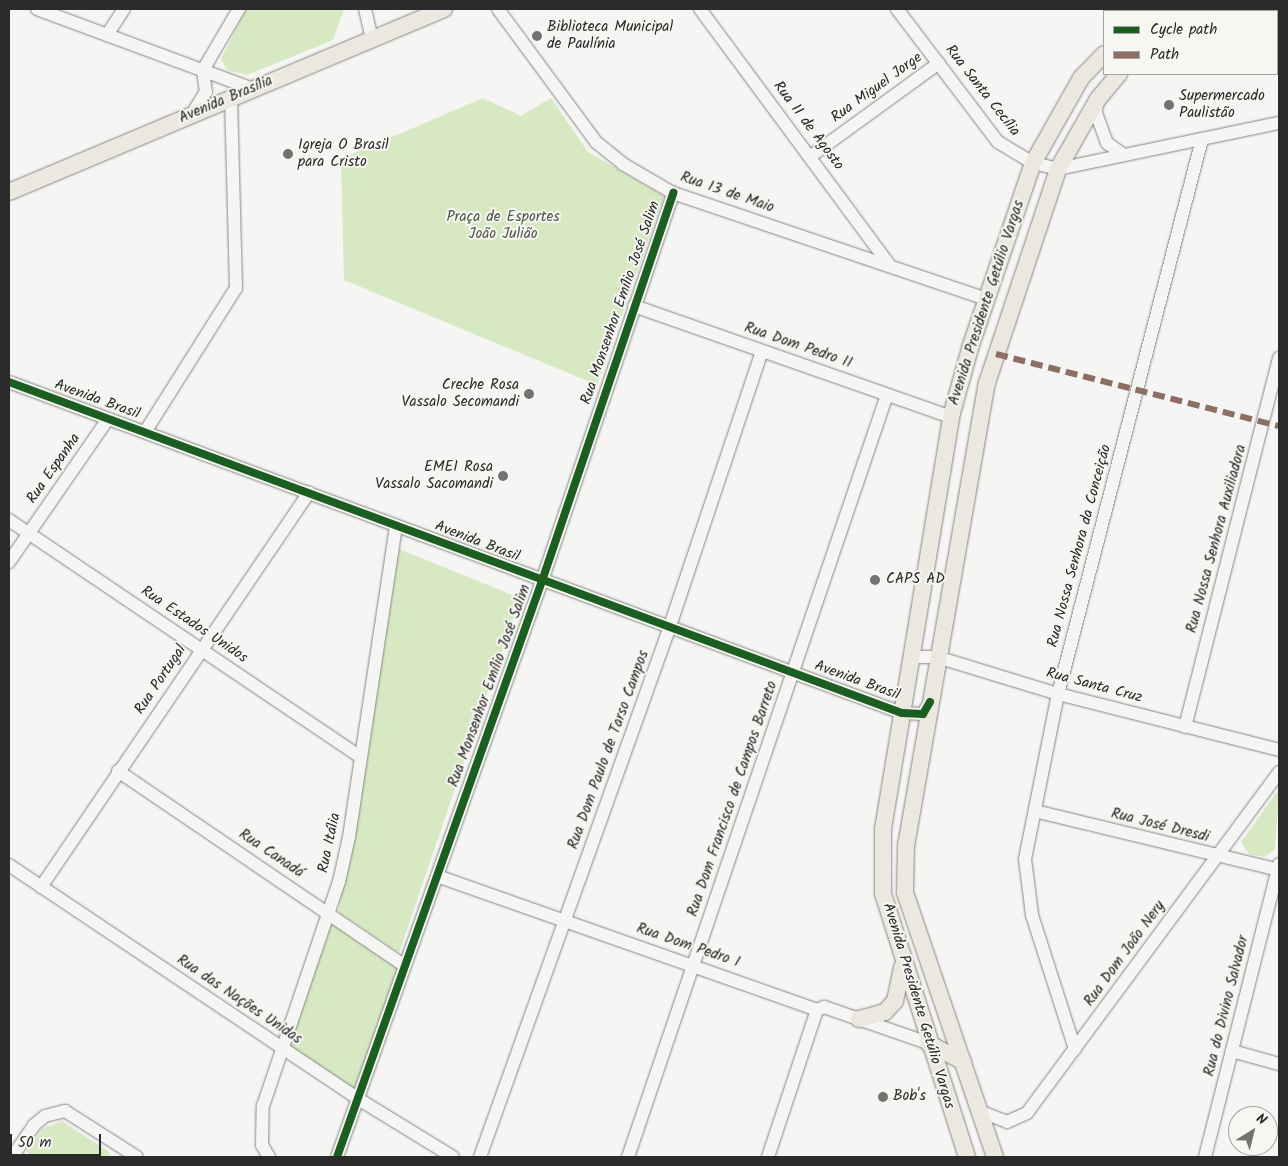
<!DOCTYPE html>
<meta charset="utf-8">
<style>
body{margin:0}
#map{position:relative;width:1288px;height:1166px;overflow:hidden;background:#f5f5f3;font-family:Kalam,sans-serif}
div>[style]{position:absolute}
.green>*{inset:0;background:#d6e9c2}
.roads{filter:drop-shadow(0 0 1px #868685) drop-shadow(0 0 1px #868685)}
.minor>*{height:12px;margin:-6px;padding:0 6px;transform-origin:6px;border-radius:6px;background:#f5f5f3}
.major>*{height:16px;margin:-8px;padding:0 8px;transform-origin:8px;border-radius:8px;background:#ece8df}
.quiet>*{height:6px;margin-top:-3px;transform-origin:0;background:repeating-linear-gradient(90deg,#8d6e63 0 12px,transparent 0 18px)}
.cycleway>*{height:8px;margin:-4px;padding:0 4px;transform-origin:4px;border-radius:4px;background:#1b5e20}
.dots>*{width:14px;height:14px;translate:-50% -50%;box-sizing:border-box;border:2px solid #f6f6f2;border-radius:50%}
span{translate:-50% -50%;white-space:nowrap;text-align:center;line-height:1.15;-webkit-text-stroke:4px #f6f6f2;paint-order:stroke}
.poi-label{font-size:15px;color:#2b2b2b}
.left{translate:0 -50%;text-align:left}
.right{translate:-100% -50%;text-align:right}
.street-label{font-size:15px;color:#2b2b2b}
.park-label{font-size:15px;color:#4f5847}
.frame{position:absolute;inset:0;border:10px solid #2b2b2b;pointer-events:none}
.legend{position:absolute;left:1103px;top:10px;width:175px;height:65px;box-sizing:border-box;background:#f6f6f2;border:1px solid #a5a5a2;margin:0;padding:6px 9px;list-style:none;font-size:15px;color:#2b2b2b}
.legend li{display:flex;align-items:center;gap:10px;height:25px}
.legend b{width:25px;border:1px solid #a5a5a2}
.north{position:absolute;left:1228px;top:1106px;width:50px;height:50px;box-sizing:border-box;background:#f6f6f2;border:1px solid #a5a5a2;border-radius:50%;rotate:36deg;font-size:14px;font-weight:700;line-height:20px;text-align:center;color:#2b2b2b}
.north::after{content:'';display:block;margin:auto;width:18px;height:22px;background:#727271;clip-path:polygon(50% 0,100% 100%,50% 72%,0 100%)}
.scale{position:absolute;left:10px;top:1134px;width:91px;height:22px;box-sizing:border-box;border:2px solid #2b2b2b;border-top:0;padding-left:6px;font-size:15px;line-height:18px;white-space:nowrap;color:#2b2b2b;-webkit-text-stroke:4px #f6f6f2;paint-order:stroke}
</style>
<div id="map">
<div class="green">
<div style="clip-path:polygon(246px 9px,344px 9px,333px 40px,247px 75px,227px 70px,221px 59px)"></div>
<div style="clip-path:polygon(483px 98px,521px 116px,551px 98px,588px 152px,664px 196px,597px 385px,344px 280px,341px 159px)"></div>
<div style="clip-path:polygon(399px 549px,520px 598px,399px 953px,338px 912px,360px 801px)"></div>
<div style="clip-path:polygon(1279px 789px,1275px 849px,1265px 857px,1249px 854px,1241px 842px)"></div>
<div style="clip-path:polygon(331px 919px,400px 968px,358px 1094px,288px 1048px)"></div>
<div style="clip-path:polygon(62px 1121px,108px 1151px,111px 1157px,31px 1157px,27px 1151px,42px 1129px)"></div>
</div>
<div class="roads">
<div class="minor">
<div style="left:37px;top:9px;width:230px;rotate:20.3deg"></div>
<div style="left:365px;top:9px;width:31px;rotate:77deg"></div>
<div style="left:498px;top:9px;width:165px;rotate:53.6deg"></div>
<div style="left:596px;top:142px;width:35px;rotate:39deg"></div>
<div style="left:623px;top:164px;width:58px;rotate:30.1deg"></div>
<div style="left:673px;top:193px;width:330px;rotate:18.7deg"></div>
<div style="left:700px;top:9px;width:317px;rotate:53.5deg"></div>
<div style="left:897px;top:9px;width:167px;rotate:52.8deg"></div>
<div style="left:998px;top:142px;width:41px;rotate:31deg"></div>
<div style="left:1033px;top:163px;width:26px;rotate:13deg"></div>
<div style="left:1058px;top:169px;width:226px;rotate:-11.8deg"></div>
<div style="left:1130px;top:9px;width:2px;rotate:63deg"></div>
<div style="left:107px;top:35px;width:31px;rotate:-57deg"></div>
<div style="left:203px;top:70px;width:71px;rotate:-59.5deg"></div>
<div style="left:1097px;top:101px;width:12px;rotate:95deg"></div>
<div style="left:1096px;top:113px;width:32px;rotate:70deg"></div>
<div style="left:1107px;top:143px;width:21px;rotate:35deg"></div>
<div style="left:192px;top:114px;width:26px;rotate:-58deg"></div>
<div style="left:206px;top:92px;width:22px;rotate:-98deg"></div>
<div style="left:811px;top:156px;width:158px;rotate:-36deg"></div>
<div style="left:634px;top:306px;width:336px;rotate:19.3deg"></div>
<div style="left:9px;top:382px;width:952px;rotate:20.34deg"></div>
<div style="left:902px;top:713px;width:21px;rotate:3deg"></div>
<div style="left:923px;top:714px;width:13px;rotate:-61deg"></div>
<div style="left:145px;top:432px;width:170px;rotate:-57.7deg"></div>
<div style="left:236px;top:288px;width:191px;rotate:-91.5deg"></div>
<div style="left:9px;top:520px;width:424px;rotate:34deg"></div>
<div style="left:9px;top:562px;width:174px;rotate:-55.3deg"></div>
<div style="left:911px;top:657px;width:26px"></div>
<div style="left:937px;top:657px;width:127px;rotate:17deg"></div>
<div style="left:1058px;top:694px;width:228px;rotate:14.2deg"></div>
<div style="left:1185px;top:727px;width:381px;rotate:-75.7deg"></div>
<div style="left:118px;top:771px;width:347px;rotate:34.2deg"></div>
<div style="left:1035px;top:811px;width:250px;rotate:13.6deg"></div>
<div style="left:9px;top:865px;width:422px;rotate:33.8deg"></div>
<div style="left:360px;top:1100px;width:109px;rotate:31.5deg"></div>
<div style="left:437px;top:876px;width:403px;rotate:19.4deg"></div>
<div style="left:817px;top:1010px;width:8px;rotate:-23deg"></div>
<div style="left:824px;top:1007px;width:110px;rotate:19.1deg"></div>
<div style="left:41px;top:887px;width:477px;rotate:-55.8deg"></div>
<div style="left:1075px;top:1049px;width:141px;rotate:-107.8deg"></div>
<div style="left:1032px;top:915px;width:56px;rotate:-97.1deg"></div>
<div style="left:1025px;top:859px;width:168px;rotate:-78.7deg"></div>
<div style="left:1058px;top:694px;width:573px;rotate:-75.45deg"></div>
<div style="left:1232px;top:1051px;width:49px;rotate:15.5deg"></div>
<div style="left:979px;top:1111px;width:30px;rotate:21deg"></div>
<div style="left:1007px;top:1122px;width:22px;rotate:-24deg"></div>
<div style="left:1027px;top:1113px;width:424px;rotate:-53.5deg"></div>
<div style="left:12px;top:1157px;width:39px;rotate:-55deg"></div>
<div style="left:34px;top:1125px;width:14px;rotate:-39deg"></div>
<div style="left:45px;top:1116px;width:21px;rotate:-14deg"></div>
<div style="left:65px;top:1111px;width:85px;rotate:32.6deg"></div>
<div style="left:269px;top:1157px;width:14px;rotate:-120deg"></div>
<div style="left:262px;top:1145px;width:39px;rotate:-89deg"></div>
<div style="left:263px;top:1106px;width:237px;rotate:-71.3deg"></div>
<div style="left:339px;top:882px;width:46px;rotate:-77.5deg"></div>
<div style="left:349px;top:837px;width:315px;rotate:-81.4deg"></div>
<div style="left:337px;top:1157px;width:611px;rotate:-70.41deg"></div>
<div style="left:542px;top:581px;width:410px;rotate:-71.3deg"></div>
<div style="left:480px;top:1157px;width:561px;rotate:-70.3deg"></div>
<div style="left:669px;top:629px;width:293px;rotate:-71.5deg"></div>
<div style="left:628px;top:1157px;width:805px;rotate:-71.23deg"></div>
<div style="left:768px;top:1157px;width:155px;rotate:-71.6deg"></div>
<div style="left:1205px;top:1157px;width:302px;rotate:-75.8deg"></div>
</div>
<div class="major">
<div style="left:1213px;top:9px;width:2px;rotate:63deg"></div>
<div style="left:1164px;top:11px;width:6px;rotate:-18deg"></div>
<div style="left:1235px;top:11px;width:11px;rotate:-10deg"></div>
<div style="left:9px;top:192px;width:472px;rotate:-22.8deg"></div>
<div style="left:859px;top:1019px;width:27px;rotate:-15deg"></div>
<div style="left:885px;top:1012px;width:15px;rotate:-48deg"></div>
<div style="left:895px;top:1001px;width:35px;rotate:-78deg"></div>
<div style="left:928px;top:1043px;width:40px;rotate:28deg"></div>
<div style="left:967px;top:1157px;width:277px;rotate:-107.7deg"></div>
<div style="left:883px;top:893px;width:64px;rotate:-90deg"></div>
<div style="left:883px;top:829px;width:422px;rotate:-80.6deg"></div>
<div style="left:952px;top:413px;width:71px;rotate:-74.4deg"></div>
<div style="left:971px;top:345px;width:192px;rotate:-71.2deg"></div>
<div style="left:1033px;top:163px;width:98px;rotate:-60.5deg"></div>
<div style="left:1081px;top:78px;width:33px;rotate:-46deg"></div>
<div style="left:995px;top:1157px;width:280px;rotate:-108.8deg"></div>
<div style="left:905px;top:892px;width:46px;rotate:-88.8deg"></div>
<div style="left:906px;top:846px;width:470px;rotate:-80.1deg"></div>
<div style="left:987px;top:383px;width:225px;rotate:-71.6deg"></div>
<div style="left:1058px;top:169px;width:81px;rotate:-60.3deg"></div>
<div style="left:1098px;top:99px;width:33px;rotate:-50deg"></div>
</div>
</div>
<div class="quiet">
<div style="left:996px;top:354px;width:292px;rotate:14.3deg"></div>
</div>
<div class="cycleway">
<div style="left:9px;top:382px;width:952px;rotate:20.34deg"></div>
<div style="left:902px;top:713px;width:21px;rotate:3deg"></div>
<div style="left:923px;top:714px;width:14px;rotate:-60deg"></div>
<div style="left:337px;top:1157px;width:611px;rotate:-70.41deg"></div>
<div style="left:542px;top:581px;width:410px;rotate:-71.3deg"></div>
</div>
<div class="dots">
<div style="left:537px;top:36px;background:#727271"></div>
<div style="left:1169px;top:105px;background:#727271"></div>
<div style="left:288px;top:154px;background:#727271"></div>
<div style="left:529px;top:394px;background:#727271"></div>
<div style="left:503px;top:476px;background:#727271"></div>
<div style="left:875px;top:580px;background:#727271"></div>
<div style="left:883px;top:1097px;background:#727271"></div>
</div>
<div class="poi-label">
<span class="left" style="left:547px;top:36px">Biblioteca Municipal<br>de Paulínia</span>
<span class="left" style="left:1179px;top:105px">Supermercado<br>Paulistão</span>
<span class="left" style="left:298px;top:154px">Igreja O Brasil<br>para Cristo</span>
<span class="right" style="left:519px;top:394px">Creche Rosa<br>Vassalo Secomandi</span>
<span class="right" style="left:493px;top:476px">EMEI Rosa<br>Vassalo Sacomandi</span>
<span class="left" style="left:886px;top:580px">CAPS AD</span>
<span class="left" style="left:893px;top:1097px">Bob's</span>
</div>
<div class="street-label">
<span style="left:877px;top:88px;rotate:-36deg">Rua Miguel Jorge</span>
<span style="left:982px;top:91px;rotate:52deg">Rua Santa Cecília</span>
<span style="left:226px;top:100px;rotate:-23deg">Avenida Brasília</span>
<span style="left:808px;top:126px;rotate:53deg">Rua 11 de Agosto</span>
<span style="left:727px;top:193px;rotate:19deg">Rua 13 de Maio</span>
<span style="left:621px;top:303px;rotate:-71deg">Rua Monsenhor Emílio José Salim</span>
<span style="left:987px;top:303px;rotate:-72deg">Avenida Presidente Getúlio Vargas</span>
<span style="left:798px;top:346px;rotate:19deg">Rua Dom Pedro II</span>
<span style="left:97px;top:400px;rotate:20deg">Avenida Brasil</span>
<span style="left:54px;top:469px;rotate:-55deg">Rua Espanha</span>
<span style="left:1217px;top:539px;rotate:-75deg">Rua Nossa Senhora Auxiliadora</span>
<span style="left:477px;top:542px;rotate:21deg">Avenida Brasil</span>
<span style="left:1080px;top:546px;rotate:-75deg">Rua Nossa Senhora da Conceição</span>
<span style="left:194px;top:625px;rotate:34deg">Rua Estados Unidos</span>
<span style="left:161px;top:680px;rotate:-56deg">Rua Portugal</span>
<span style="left:857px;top:681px;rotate:20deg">Avenida Brasil</span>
<span style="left:490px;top:686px;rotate:-70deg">Rua Monsenhor Emílio José Salim</span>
<span style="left:1094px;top:686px;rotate:15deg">Rua Santa Cruz</span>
<span style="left:609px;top:750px;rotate:-70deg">Rua Dom Paulo de Tarso Campos</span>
<span style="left:733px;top:799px;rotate:-71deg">Rua Dom Francisco de Campos Barreto</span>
<span style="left:1160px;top:826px;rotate:14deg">Rua José Dresdi</span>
<span style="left:330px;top:843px;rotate:-78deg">Rua Itália</span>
<span style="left:271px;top:854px;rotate:34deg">Rua Canadá</span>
<span style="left:688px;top:946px;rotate:19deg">Rua Dom Pedro I</span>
<span style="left:1125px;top:954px;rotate:-54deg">Rua Dom João Nery</span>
<span style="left:239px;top:1000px;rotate:34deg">Rua das Nações Unidas</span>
<span style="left:918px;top:1006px;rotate:73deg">Avenida Presidente Getúlio Vargas</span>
<span style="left:1227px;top:1006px;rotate:-76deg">Rua do Divino Salvador</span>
</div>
<div class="park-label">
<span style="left:503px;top:226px">Praça de Esportes<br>João Julião</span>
</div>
<div class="frame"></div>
<ul class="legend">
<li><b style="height:6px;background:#1b5e20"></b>Cycle path</li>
<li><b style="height:6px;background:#8d6e63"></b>Path</li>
</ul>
<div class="north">N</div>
<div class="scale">50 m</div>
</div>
